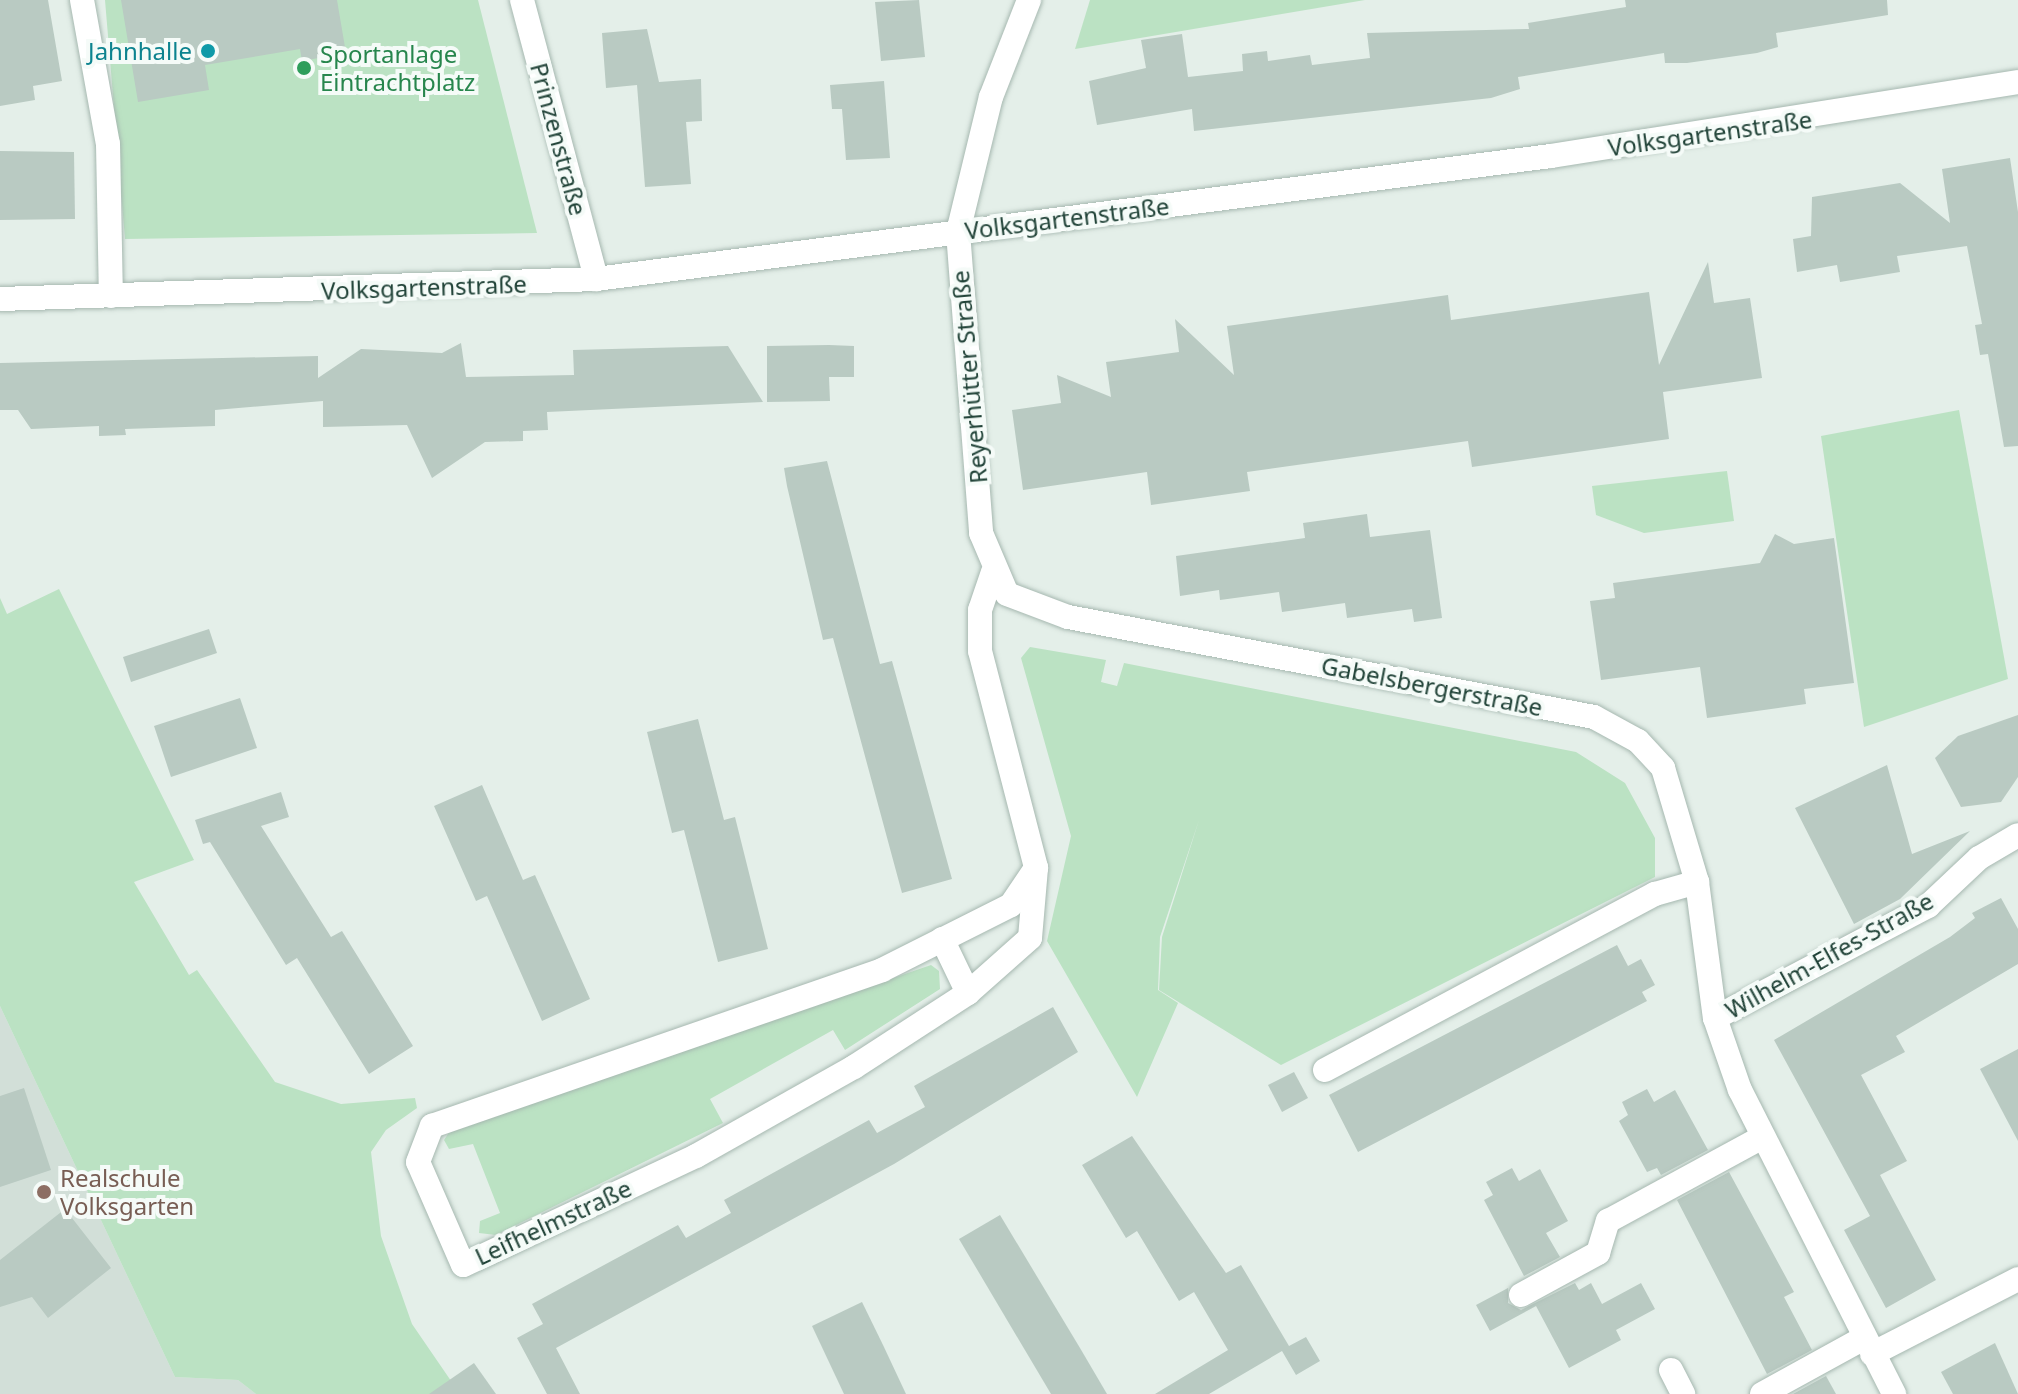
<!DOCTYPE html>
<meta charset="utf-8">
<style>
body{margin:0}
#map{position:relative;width:2018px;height:1394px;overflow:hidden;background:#e4efe9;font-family:"Noto Sans",sans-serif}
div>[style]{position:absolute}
.built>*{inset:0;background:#d2dfd8}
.green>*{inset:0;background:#bbe2c3}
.building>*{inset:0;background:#b9cac2}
.roads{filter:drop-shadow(0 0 2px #a6b8b0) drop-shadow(0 0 2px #a6b8b0)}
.minor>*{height:24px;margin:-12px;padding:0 12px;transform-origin:12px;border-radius:12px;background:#fff}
.tertiary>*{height:24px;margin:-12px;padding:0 12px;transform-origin:12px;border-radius:12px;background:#fff}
.dots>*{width:22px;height:22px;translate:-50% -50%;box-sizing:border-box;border:4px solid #f5fbf8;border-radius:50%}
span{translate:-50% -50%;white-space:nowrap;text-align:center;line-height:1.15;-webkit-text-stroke:8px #f5fbf8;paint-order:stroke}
.culture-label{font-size:24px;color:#0d838f}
.right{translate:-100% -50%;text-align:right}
.leisure-label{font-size:24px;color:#27864d}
.left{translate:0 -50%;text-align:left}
.street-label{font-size:24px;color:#214338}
.education-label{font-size:24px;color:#785e54}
</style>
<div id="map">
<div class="built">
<div style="clip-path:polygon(0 1006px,175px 1377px,238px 1380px,256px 1394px,0 1394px)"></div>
</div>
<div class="green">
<div style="clip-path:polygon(105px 0,478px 0,537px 233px,125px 239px)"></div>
<div style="clip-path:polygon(1090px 0,1365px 0,1075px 49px)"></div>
<div style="clip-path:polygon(1959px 410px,2008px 679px,1864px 727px,1821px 436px)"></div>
<div style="clip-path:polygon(1727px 471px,1734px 521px,1644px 533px,1596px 515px,1592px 486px)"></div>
<div style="clip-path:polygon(59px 589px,194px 860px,134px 882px,189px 975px,197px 970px,275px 1082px,341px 1104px,415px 1098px,417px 1108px,386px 1130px,371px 1152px,381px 1236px,412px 1324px,460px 1394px,256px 1394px,238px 1380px,175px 1377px,0 1006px,0 598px,7px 614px)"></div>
<div style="clip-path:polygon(1030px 647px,1106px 660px,1101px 682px,1117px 686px,1124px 663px,1576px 752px,1625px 783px,1655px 838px,1655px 877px,1281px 1065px,1159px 990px,1162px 937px,1199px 820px,1160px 937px,1158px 990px,1178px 1003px,1137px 1097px,1047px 941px,1071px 836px,1021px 658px)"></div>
<div style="clip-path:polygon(931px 965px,939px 971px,940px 989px,845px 1050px,833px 1030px,710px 1099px,723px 1123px,496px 1235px,479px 1233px,480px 1221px,500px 1213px,473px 1144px,449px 1149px,444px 1140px,450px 1131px)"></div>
</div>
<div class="building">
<div style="clip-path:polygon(0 0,48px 0,62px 81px,33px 86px,35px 100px,0 106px)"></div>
<div style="clip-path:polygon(121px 0,337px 0,346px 53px,302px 61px,300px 49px,205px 65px,209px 90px,138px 102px)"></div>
<div style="clip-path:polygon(919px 0,925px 57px,881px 61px,875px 2px)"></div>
<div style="clip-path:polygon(1625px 0,1887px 0,1888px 15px,1776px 33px,1778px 47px,1757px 53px,1687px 63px,1665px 63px,1664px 53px,1518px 77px,1520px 89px,1491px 98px,1194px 131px,1192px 109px,1097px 125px,1089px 81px,1146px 68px,1141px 40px,1182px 34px,1188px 77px,1243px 71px,1242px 54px,1267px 51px,1268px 61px,1310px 55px,1312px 65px,1370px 58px,1367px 33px,1529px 29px,1528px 23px,1626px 7px)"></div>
<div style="clip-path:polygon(647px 29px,659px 82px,701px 79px,702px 121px,686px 122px,691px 184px,645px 187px,637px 85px,606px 88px,602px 33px)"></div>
<div style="clip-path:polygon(884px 81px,890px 158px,846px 160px,842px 109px,832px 109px,830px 85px)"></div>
<div style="clip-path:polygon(0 151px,74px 152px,75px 219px,0 220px)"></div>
<div style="clip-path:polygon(2010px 158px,2018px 212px,2018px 446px,2004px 447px,1988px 354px,1980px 355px,1975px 325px,1982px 324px,1967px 246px,1897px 256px,1900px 272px,1840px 282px,1837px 265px,1797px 272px,1793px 239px,1811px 236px,1812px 197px,1900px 183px,1950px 223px,1942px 169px)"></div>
<div style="clip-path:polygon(1708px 262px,1714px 303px,1750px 298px,1762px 378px,1663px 392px,1669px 439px,1472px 467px,1468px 441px,1247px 472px,1250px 491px,1151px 505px,1147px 472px,1023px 490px,1012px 410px,1061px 403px,1057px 375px,1111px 397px,1106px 362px,1179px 352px,1175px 319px,1234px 375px,1227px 326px,1448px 295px,1451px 320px,1649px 292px,1659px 365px)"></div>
<div style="clip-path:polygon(461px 343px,466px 377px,574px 375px,573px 350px,728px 346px,763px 402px,547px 412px,548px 430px,523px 431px,523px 441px,485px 442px,432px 478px,407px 425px,323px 427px,323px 401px,215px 410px,215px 426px,125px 429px,126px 435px,99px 436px,99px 426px,31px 429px,18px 410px,0 410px,0 363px,318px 356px,318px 378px,361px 349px,442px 353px)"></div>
<div style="clip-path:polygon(829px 345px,854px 346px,854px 377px,829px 377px,830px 401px,767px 402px,767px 346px)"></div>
<div style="clip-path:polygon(827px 461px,880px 664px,892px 661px,952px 879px,902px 893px,833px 638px,823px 640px,787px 486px,784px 468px)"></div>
<div style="clip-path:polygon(1367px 514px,1370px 537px,1430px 530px,1442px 618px,1414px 622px,1412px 609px,1347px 618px,1345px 603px,1282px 612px,1279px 592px,1220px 600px,1219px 590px,1180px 596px,1176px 556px,1305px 538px,1303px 523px)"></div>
<div style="clip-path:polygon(1775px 534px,1794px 544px,1834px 538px,1854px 683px,1804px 689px,1806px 704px,1707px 718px,1700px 667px,1601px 680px,1590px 601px,1615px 598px,1613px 583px,1760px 563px)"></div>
<div style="clip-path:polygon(209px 629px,217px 653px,131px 682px,123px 657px)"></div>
<div style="clip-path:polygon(240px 698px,257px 748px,171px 777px,154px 726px)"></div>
<div style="clip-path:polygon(2018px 715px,2018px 777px,2001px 802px,1961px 807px,1935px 758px,1958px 736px)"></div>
<div style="clip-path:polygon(698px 719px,724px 820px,735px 817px,768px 949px,718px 962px,684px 830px,672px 833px,647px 732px)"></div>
<div style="clip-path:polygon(1887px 765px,1912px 854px,1970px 831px,1900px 899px,1854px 924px,1795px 808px)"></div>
<div style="clip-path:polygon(482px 785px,523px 880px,535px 875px,590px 999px,542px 1021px,487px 896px,476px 901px,434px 806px)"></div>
<div style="clip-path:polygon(281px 792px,289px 817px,261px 826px,331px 937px,342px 931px,413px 1046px,369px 1074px,297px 958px,286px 965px,210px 842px,203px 844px,195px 820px)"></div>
<div style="clip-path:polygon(2001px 898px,2018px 929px,2018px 964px,1896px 1036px,1905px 1052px,1861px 1075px,1907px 1161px,1880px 1175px,1936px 1280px,1886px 1308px,1844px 1230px,1870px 1216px,1774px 1040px,1950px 937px,1975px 918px,1972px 913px)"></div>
<div style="clip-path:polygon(1617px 945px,1628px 966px,1641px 959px,1655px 985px,1642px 992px,1647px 1001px,1358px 1152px,1329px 1095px)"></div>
<div style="clip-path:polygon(1053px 1007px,1078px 1052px,894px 1164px,556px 1348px,580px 1394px,547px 1394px,517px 1338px,543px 1324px,532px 1304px,678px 1225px,686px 1238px,731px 1213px,724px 1200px,869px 1120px,877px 1133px,925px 1107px,914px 1086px)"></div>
<div style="clip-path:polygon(2018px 1049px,2018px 1141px,1980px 1069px)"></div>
<div style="clip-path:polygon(1294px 1072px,1308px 1098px,1282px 1112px,1268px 1085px)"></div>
<div style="clip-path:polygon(24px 1088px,51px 1170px,0 1187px,0 1096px)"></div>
<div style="clip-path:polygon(1647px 1089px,1654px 1102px,1675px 1090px,1708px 1150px,1661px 1175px,1657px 1168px,1647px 1172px,1619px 1121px,1628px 1115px,1622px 1102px)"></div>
<div style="clip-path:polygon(1132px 1136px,1226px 1273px,1241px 1265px,1289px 1346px,1306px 1337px,1320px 1361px,1296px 1375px,1282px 1351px,1209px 1394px,1155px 1394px,1228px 1350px,1194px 1292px,1179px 1301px,1137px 1231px,1126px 1238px,1082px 1165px)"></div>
<div style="clip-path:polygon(1512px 1168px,1519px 1181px,1540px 1169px,1568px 1221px,1546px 1233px,1560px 1257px,1524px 1276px,1484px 1200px,1493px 1195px,1486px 1182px)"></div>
<div style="clip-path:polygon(1729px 1172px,1794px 1292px,1784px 1297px,1812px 1350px,1767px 1374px,1677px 1200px)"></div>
<div style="clip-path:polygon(65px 1209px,111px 1268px,48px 1318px,32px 1297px,0 1307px,0 1260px)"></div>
<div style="clip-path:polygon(1000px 1215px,1080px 1348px,1107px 1394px,1051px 1394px,959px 1239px)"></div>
<div style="clip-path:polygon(1575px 1283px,1579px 1290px,1591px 1283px,1602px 1304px,1641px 1283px,1655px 1309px,1616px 1330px,1621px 1340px,1569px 1368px,1536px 1306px,1490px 1331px,1476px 1305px,1508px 1288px,1508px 1303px,1521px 1310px)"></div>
<div style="clip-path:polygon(862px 1302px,883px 1345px,906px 1394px,844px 1394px,812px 1326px)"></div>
<div style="clip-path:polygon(1995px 1343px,2018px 1394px,1953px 1394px,1941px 1372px)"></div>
<div style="clip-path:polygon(474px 1363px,496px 1394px,429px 1394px)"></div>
<div style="clip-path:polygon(1826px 1376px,1836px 1394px,1793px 1394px)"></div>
</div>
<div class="roads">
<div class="minor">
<div style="left:82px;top:0;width:146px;rotate:79.8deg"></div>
<div style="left:108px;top:144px;width:152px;rotate:88.9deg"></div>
<div style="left:522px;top:0;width:289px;rotate:75.1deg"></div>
<div style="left:958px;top:232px;width:302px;rotate:85.6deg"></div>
<div style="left:981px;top:533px;width:66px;rotate:66.9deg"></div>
<div style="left:1007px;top:594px;width:65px;rotate:20.7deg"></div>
<div style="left:1068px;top:617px;width:535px;rotate:10.76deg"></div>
<div style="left:1594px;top:717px;width:50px;rotate:28.6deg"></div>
<div style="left:1638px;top:741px;width:37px;rotate:47deg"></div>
<div style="left:1663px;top:768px;width:119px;rotate:73.4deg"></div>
<div style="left:1697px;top:882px;width:137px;rotate:82.5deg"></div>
<div style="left:1715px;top:1018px;width:76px;rotate:70.9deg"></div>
<div style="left:1740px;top:1090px;width:341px;rotate:63.1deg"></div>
<div style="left:993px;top:572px;width:40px;rotate:108.9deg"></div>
<div style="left:980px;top:610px;width:41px;rotate:90deg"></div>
<div style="left:980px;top:651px;width:224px;rotate:75.5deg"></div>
<div style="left:1036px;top:868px;width:70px;rotate:94.9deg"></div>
<div style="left:1030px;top:938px;width:83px;rotate:138.4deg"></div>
<div style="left:968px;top:993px;width:136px;rotate:147deg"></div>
<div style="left:854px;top:1067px;width:181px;rotate:150.6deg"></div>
<div style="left:696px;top:1156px;width:257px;rotate:154.9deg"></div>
<div style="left:463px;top:1265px;width:112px;rotate:-113.6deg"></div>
<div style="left:418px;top:1162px;width:39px;rotate:-69deg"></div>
<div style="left:432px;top:1126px;width:476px;rotate:-19.1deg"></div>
<div style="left:882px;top:970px;width:144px;rotate:-26.7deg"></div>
<div style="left:1011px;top:905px;width:45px;rotate:-56deg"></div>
<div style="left:942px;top:939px;width:60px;rotate:64.3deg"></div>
<div style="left:1715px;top:1018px;width:241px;rotate:-27.7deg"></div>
<div style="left:1928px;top:906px;width:70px;rotate:-43.3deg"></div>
<div style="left:1979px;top:858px;width:45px;rotate:-30.5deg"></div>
<div style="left:1325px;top:1070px;width:374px;rotate:-28.1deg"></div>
<div style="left:1655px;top:894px;width:44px;rotate:-15.9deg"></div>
<div style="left:1521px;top:1295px;width:88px;rotate:-28.6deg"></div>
<div style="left:1598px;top:1253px;width:34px;rotate:-73deg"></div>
<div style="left:1608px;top:1221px;width:176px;rotate:-28.5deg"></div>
<div style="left:1872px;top:1354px;width:164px;rotate:-27.2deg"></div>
<div style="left:1671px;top:1370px;width:27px;rotate:63deg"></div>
<div style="left:1762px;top:1394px;width:116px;rotate:-28.8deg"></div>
</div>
<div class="tertiary">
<div style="left:958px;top:232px;width:139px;rotate:-76.3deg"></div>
<div style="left:991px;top:97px;width:104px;rotate:-68.6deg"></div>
<div style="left:0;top:299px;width:596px;rotate:-1.92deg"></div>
<div style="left:596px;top:279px;width:963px;rotate:-7.34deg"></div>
<div style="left:1551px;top:156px;width:473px;rotate:-9deg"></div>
</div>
</div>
<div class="dots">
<div style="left:208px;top:51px;background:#0f9aa8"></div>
<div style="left:304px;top:68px;background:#2e9e5b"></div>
<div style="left:44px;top:1192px;background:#8d6e63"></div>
</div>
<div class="culture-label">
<span class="right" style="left:192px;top:51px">Jahnhalle</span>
</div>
<div class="leisure-label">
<span class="left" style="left:320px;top:68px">Sportanlage<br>Eintrachtplatz</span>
</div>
<div class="street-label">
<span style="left:1710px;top:133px;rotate:-8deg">Volksgartenstraße</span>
<span style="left:559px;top:139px;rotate:75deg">Prinzenstraße</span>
<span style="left:1067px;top:218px;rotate:-7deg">Volksgartenstraße</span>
<span style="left:424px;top:287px;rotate:-2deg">Volksgartenstraße</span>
<span style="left:969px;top:377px;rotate:-95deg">Reyerhütter Straße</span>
<span style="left:1432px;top:686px;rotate:11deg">Gabelsbergerstraße</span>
<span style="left:1829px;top:955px;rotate:-29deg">Wilhelm-Elfes-Straße</span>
<span style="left:553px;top:1222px;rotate:-25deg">Leifhelmstraße</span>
</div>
<div class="education-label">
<span class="left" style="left:60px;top:1192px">Realschule<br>Volksgarten</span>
</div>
</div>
